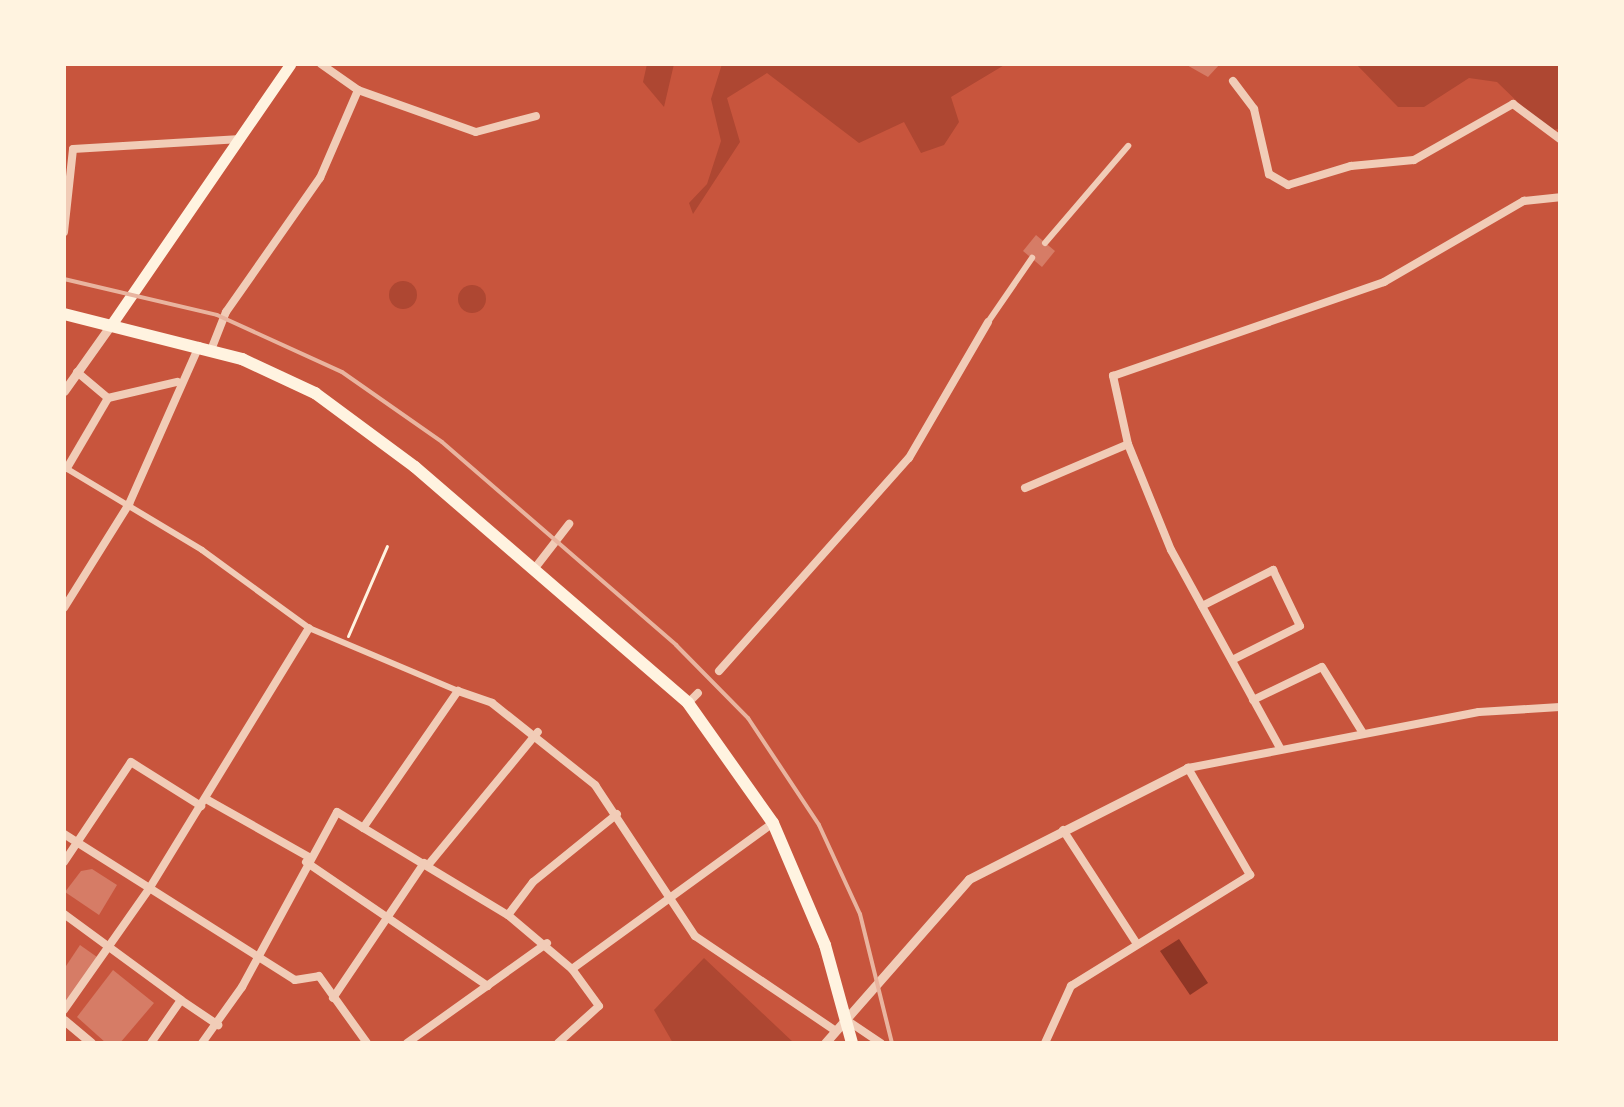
<!DOCTYPE html>
<style>
body{margin:0}
#map{position:relative;width:1624px;height:1107px;overflow:hidden;background:#c8553d;font-family:Montserrat,sans-serif}
div>[style]{position:absolute}
.green>*{inset:0;background:#ae4732}
.round{border-radius:50%}
.water>*{inset:0;background:#8f3625}
.building>*{inset:0;background:#d67c66}
.path>*{height:3px;margin:-1.5px;padding:0 1.5px;transform-origin:1.5px;border-radius:1.5px;background:#fff3e0}
.pedestrian>*{height:6px;margin:-3px;padding:0 3px;transform-origin:3px;border-radius:3px;background:#f1ccb7}
.minor>*{height:8px;margin:-4px;padding:0 4px;transform-origin:4px;border-radius:4px;background:#f1ccb7}
.tertiary>*{height:9px;margin:-4.5px;padding:0 4.5px;transform-origin:4.5px;border-radius:4.5px;background:#f1ccb7}
.secondary>*{height:11px;margin:-5.5px;padding:0 5.5px;transform-origin:5.5px;border-radius:5.5px;background:#fff3e0}
.trunk>*{height:12px;margin:-6px;padding:0 6px;transform-origin:6px;border-radius:6px;background:#fff3e0}
.rail>*{height:4px;margin:-2px;padding:0 2px;transform-origin:2px;border-radius:2px;background:#e9b49f}
span{translate:-50% -50%;white-space:nowrap;text-align:center;line-height:1.15;-webkit-text-stroke:6px #fff3e0;paint-order:stroke}
.frame{position:absolute;inset:0;border:66px solid #fff3e0;pointer-events:none}
</style>
<div id="map">
<div class="green">
<div style="clip-path:polygon(647px 64px,674px 64px,664px 107px,643px 82px)"></div>
<div style="clip-path:polygon(722px 64px,1006px 64px,951px 97px,959px 122px,944px 145px,921px 153px,904px 122px,859px 143px,767px 73px,727px 98px,740px 142px,693px 214px,689px 203px,707px 184px,721px 141px,711px 99px)"></div>
<div style="clip-path:polygon(1356px 64px,1560px 64px,1560px 128px,1549px 132px,1497px 82px,1469px 78px,1424px 107px,1398px 107px)"></div>
<div class="round" style="left:389px;top:281px;width:28px;height:28px"></div>
<div class="round" style="left:458px;top:285px;width:28px;height:28px"></div>
<div style="clip-path:polygon(704px 958px,794px 1043px,673px 1043px,654px 1010px)"></div>
</div>
<div class="water">
<div style="clip-path:polygon(1179px 939px,1208px 983px,1190px 995px,1160px 951px)"></div>
</div>
<div class="building">
<div style="clip-path:polygon(1185px 64px,1220px 64px,1208px 77px)"></div>
<div style="clip-path:polygon(1036px 235px,1055px 251px,1042px 267px,1023px 251px)"></div>
<div style="clip-path:polygon(92px 869px,117px 885px,99px 915px,65px 892px,81px 871px)"></div>
<div style="clip-path:polygon(80px 945px,97px 957px,64px 1007px,64px 969px)"></div>
<div style="clip-path:polygon(113px 970px,154px 1003px,120px 1043px,106px 1043px,77px 1017px)"></div>
</div>
<div class="path">
<div style="left:348px;top:636px;width:98px;rotate:-66.6deg"></div>
</div>
<div class="pedestrian">
<div style="left:1045px;top:243px;width:128px;rotate:-49.4deg"></div>
<div style="left:988px;top:322px;width:78px;rotate:-55.5deg"></div>
<div style="left:64px;top:467px;width:161px;rotate:31deg"></div>
<div style="left:202px;top:550px;width:132px;rotate:36.1deg"></div>
<div style="left:309px;top:628px;width:162px;rotate:22.9deg"></div>
</div>
<div class="minor">
<div style="left:321px;top:64px;width:45px;rotate:35.1deg"></div>
<div style="left:358px;top:90px;width:125px;rotate:19.6deg"></div>
<div style="left:476px;top:132px;width:62px;rotate:-14.9deg"></div>
<div style="left:1233px;top:81px;width:35px;rotate:53deg"></div>
<div style="left:1254px;top:109px;width:67px;rotate:77deg"></div>
<div style="left:1269px;top:174px;width:22px;rotate:30deg"></div>
<div style="left:1288px;top:185px;width:66px;rotate:-16.8deg"></div>
<div style="left:1351px;top:166px;width:63px;rotate:-5.4deg"></div>
<div style="left:1414px;top:160px;width:114px;rotate:-29.5deg"></div>
<div style="left:1513px;top:104px;width:59px;rotate:36.7deg"></div>
<div style="left:64px;top:232px;width:83px;rotate:-83.8deg"></div>
<div style="left:73px;top:149px;width:168px;rotate:-3.4deg"></div>
<div style="left:211px;top:350px;width:41px;rotate:-68.5deg"></div>
<div style="left:226px;top:312px;width:164px;rotate:-55deg"></div>
<div style="left:320px;top:178px;width:96px;rotate:-66.6deg"></div>
<div style="left:77px;top:372px;width:40px;rotate:40deg"></div>
<div style="left:67px;top:468px;width:81px;rotate:-59.6deg"></div>
<div style="left:108px;top:398px;width:71px;rotate:-13.1deg"></div>
<div style="left:1025px;top:488px;width:112px;rotate:-23.1deg"></div>
<div style="left:535px;top:568px;width:56px;rotate:-52.3deg"></div>
<div style="left:1202px;top:606px;width:80px;rotate:-26.9deg"></div>
<div style="left:1273px;top:570px;width:62px;rotate:64.3deg"></div>
<div style="left:1300px;top:626px;width:76px;rotate:153.4deg"></div>
<div style="left:64px;top:608px;width:123px;rotate:-58deg"></div>
<div style="left:129px;top:504px;width:173px;rotate:-66.1deg"></div>
<div style="left:719px;top:671px;width:285px;rotate:-48.3deg"></div>
<div style="left:909px;top:458px;width:157px;rotate:-59.8deg"></div>
<div style="left:1253px;top:700px;width:76px;rotate:-25.6deg"></div>
<div style="left:1322px;top:667px;width:78px;rotate:58.2deg"></div>
<div style="left:688px;top:703px;width:14px;rotate:-45deg"></div>
<div style="left:1280px;top:748px;width:226px;rotate:-118.8deg"></div>
<div style="left:1171px;top:550px;width:114px;rotate:-112.1deg"></div>
<div style="left:1128px;top:444px;width:70px;rotate:-102.4deg"></div>
<div style="left:1113px;top:376px;width:287px;rotate:-19.1deg"></div>
<div style="left:1384px;top:282px;width:162px;rotate:-30.1deg"></div>
<div style="left:1524px;top:201px;width:36px;rotate:-6deg"></div>
<div style="left:206px;top:799px;width:118px;rotate:29.4deg"></div>
<div style="left:363px;top:828px;width:167px;rotate:-55.3deg"></div>
<div style="left:458px;top:691px;width:36px;rotate:19deg"></div>
<div style="left:492px;top:703px;width:132px;rotate:38.5deg"></div>
<div style="left:595px;top:785px;width:181px;rotate:56.5deg"></div>
<div style="left:695px;top:936px;width:170px;rotate:34deg"></div>
<div style="left:1063px;top:830px;width:136px;rotate:57deg"></div>
<div style="left:64px;top:834px;width:273px;rotate:32.3deg"></div>
<div style="left:295px;top:980px;width:24px;rotate:-9deg"></div>
<div style="left:319px;top:976px;width:82px;rotate:54.4deg"></div>
<div style="left:64px;top:862px;width:120px;rotate:-56.2deg"></div>
<div style="left:131px;top:762px;width:83px;rotate:32.2deg"></div>
<div style="left:306px;top:862px;width:220px;rotate:34.3deg"></div>
<div style="left:429px;top:864px;width:171px;rotate:-50.5deg"></div>
<div style="left:64px;top:914px;width:145px;rotate:36.3deg"></div>
<div style="left:508px;top:915px;width:41px;rotate:-52.9deg"></div>
<div style="left:533px;top:882px;width:108px;rotate:-39deg"></div>
<div style="left:333px;top:998px;width:163px;rotate:-56deg"></div>
<div style="left:64px;top:1010px;width:148px;rotate:-54.9deg"></div>
<div style="left:149px;top:889px;width:306px;rotate:-58.5deg"></div>
<div style="left:848px;top:1021px;width:40px;rotate:34deg"></div>
<div style="left:151px;top:1043px;width:52px;rotate:-55.1deg"></div>
<div style="left:181px;top:1000px;width:45px;rotate:34deg"></div>
<div style="left:202px;top:1043px;width:69px;rotate:-54.5deg"></div>
<div style="left:242px;top:987px;width:199px;rotate:-61.5deg"></div>
<div style="left:337px;top:812px;width:200px;rotate:31.1deg"></div>
<div style="left:508px;top:915px;width:84px;rotate:40.2deg"></div>
<div style="left:572px;top:969px;width:248px;rotate:-36deg"></div>
<div style="left:407px;top:1043px;width:172px;rotate:-35.5deg"></div>
<div style="left:558px;top:1043px;width:55px;rotate:-42.1deg"></div>
<div style="left:599px;top:1006px;width:46px;rotate:-126.1deg"></div>
<div style="left:1045px;top:1043px;width:63px;rotate:-65.5deg"></div>
<div style="left:1071px;top:986px;width:211px;rotate:-31.8deg"></div>
<div style="left:1250px;top:875px;width:124px;rotate:-120.1deg"></div>
<div style="left:1188px;top:768px;width:296px;rotate:-10.9deg"></div>
<div style="left:1479px;top:712px;width:81px;rotate:-3.5deg"></div>
</div>
<div class="tertiary">
<div style="left:64px;top:391px;width:85px;rotate:-54.6deg"></div>
<div style="left:64px;top:1020px;width:35px;rotate:40deg"></div>
<div style="left:825px;top:1043px;width:218px;rotate:-48.7deg"></div>
<div style="left:969px;top:879px;width:246px;rotate:-26.9deg"></div>
</div>
<div class="secondary">
<div style="left:113px;top:322px;width:313px;rotate:-55.5deg"></div>
</div>
<div class="trunk">
<div style="left:64px;top:314px;width:184px;rotate:14.2deg"></div>
<div style="left:242px;top:359px;width:81px;rotate:25deg"></div>
<div style="left:315px;top:393px;width:124px;rotate:36.5deg"></div>
<div style="left:415px;top:467px;width:361px;rotate:40.8deg"></div>
<div style="left:688px;top:703px;width:147px;rotate:54.7deg"></div>
<div style="left:773px;top:823px;width:133px;rotate:66.9deg"></div>
<div style="left:825px;top:945px;width:102px;rotate:74.6deg"></div>
</div>
<div class="rail">
<div style="left:64px;top:279px;width:157px;rotate:13.2deg"></div>
<div style="left:217px;top:315px;width:137px;rotate:24.5deg"></div>
<div style="left:342px;top:372px;width:122px;rotate:35deg"></div>
<div style="left:442px;top:442px;width:310px;rotate:40.9deg"></div>
<div style="left:676px;top:645px;width:103px;rotate:45.4deg"></div>
<div style="left:748px;top:718px;width:128px;rotate:56.4deg"></div>
<div style="left:819px;top:825px;width:98px;rotate:65.3deg"></div>
<div style="left:860px;top:914px;width:133px;rotate:76.1deg"></div>
</div>
<div class="frame"></div>
</div>
